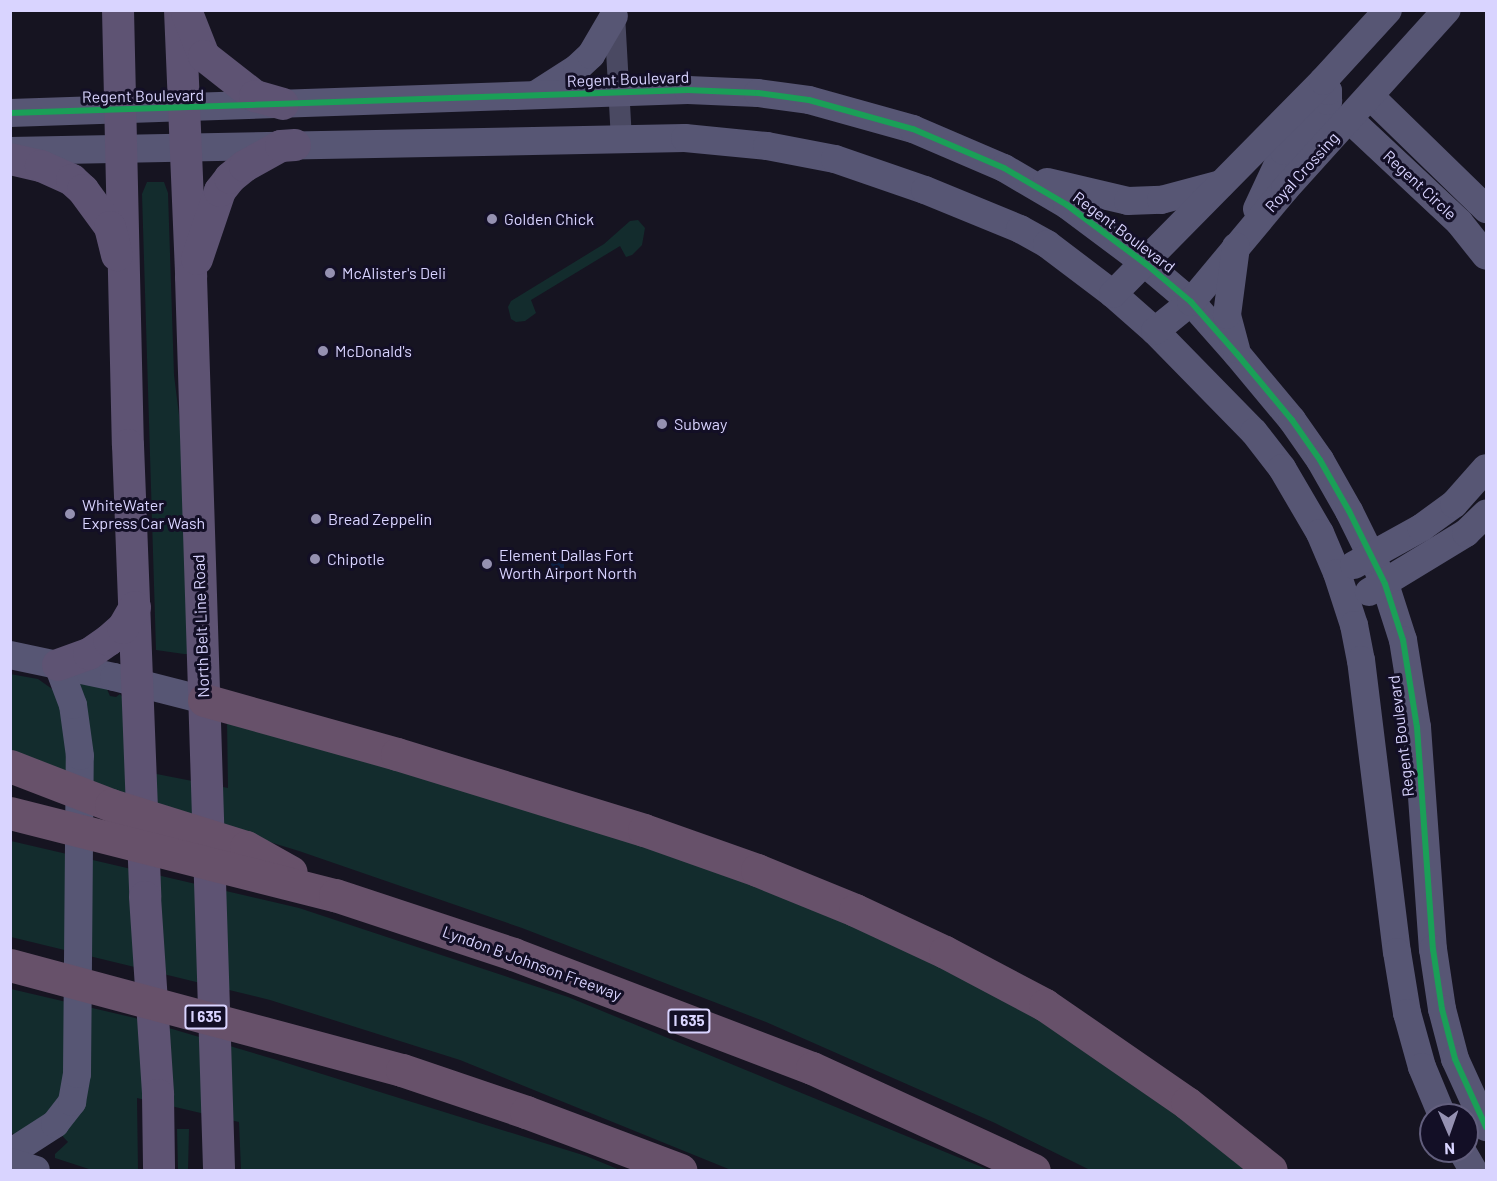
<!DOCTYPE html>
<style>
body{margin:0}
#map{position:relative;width:1497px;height:1181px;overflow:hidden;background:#161421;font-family:Barlow,sans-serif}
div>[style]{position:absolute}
.green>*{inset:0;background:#132c2d}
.water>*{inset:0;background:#0d2144}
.street>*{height:21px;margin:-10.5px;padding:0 10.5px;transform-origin:10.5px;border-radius:10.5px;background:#4a4962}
.secondary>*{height:28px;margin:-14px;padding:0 14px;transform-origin:14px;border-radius:14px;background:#575674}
.primary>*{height:32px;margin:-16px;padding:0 16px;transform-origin:16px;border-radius:16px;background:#5e5373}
.highway>*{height:33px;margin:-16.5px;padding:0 16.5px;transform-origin:16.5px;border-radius:16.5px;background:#67516a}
.cycleway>*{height:6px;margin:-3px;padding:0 3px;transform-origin:3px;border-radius:3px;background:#1a9f57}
.dots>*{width:16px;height:16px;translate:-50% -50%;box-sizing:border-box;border:3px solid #130f26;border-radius:50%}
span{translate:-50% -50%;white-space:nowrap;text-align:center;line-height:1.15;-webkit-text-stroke:6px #130f26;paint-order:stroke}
.shield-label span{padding:2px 4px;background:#130f26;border:2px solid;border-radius:4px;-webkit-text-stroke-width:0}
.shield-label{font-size:15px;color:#d9d4ff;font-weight:700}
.street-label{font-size:16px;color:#d9d4ff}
.poi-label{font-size:16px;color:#d9d4ff}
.left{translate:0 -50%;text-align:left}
.frame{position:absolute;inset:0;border:12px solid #d9d4ff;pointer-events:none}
.north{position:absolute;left:1419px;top:1103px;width:60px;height:60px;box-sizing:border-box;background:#130f26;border:2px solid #625e7d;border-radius:50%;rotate:178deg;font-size:16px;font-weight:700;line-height:24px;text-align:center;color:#d9d4ff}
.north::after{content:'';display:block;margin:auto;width:21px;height:27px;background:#9591b1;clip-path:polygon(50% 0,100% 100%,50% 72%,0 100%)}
</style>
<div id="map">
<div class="green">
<div style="clip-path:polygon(147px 182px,164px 182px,168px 193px,174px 375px,180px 423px,192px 654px,184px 654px,156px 650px,142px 194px)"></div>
<div style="clip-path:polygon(638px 220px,645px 228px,642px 245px,632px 255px,626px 257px,620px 246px,531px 300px,536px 313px,525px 321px,516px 322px,511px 319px,508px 307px,511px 301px,604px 244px,630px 221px)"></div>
<div style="clip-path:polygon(10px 674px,38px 679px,55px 691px,72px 683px,106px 687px,110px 696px,116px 697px,120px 694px,123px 698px,126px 768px,228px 788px,227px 720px,672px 852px,887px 937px,1052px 1024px,1256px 1170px,1090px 1170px,995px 1123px,766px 1022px,522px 928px,299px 851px,125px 798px,11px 754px)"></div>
<div style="clip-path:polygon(11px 841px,299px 908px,568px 997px,989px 1170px,731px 1170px,460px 1060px,270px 1000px,11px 937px)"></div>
<div style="clip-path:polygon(11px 989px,135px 1018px,277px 1060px,586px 1156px,620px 1170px,241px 1170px,239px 1122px,137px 1098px,138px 1170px,92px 1170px,55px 1158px,55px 1154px,68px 1142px,55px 1128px,19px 1136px,11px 1133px)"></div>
<div style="clip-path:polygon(177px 1129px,189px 1129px,188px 1170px,178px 1170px)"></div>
</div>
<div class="water">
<div style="clip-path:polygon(564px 550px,564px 575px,551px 575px,551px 551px)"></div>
</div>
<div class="street">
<div style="left:614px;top:14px;width:125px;rotate:86.8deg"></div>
</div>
<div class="secondary">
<div style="left:535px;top:95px;width:50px;rotate:-32.7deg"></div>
<div style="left:577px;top:68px;width:19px;rotate:-43deg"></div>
<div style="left:591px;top:55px;width:45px;rotate:-59.5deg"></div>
<div style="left:1371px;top:97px;width:161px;rotate:44.2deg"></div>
<div style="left:10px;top:113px;width:678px;rotate:-1.94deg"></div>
<div style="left:688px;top:90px;width:70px;rotate:2.5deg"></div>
<div style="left:758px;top:93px;width:51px;rotate:7.8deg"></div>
<div style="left:809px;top:100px;width:108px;rotate:15.6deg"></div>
<div style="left:913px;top:129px;width:99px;rotate:23.2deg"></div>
<div style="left:1004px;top:168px;width:73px;rotate:30.4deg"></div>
<div style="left:1067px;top:205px;width:99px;rotate:36.8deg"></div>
<div style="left:1146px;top:264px;width:59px;rotate:40.2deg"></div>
<div style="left:1191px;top:302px;width:69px;rotate:48.5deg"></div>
<div style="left:1237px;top:354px;width:86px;rotate:50.2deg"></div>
<div style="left:1292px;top:420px;width:49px;rotate:55deg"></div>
<div style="left:1320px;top:460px;width:59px;rotate:60.4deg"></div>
<div style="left:1349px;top:511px;width:81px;rotate:63.7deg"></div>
<div style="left:1385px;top:584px;width:59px;rotate:72.2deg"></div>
<div style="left:1403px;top:640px;width:88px;rotate:80.9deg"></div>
<div style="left:1417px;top:727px;width:223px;rotate:85.9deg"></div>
<div style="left:1433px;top:949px;width:61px;rotate:81.5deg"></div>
<div style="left:1442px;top:1009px;width:52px;rotate:75.4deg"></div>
<div style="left:1455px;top:1059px;width:75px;rotate:65.5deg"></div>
<div style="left:1349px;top:119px;width:151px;rotate:43.1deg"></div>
<div style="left:1459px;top:222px;width:43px;rotate:51.5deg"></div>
<div style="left:10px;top:151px;width:675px;rotate:-1.1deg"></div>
<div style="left:685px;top:138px;width:82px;rotate:5.6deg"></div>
<div style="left:767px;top:146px;width:69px;rotate:10.8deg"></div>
<div style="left:835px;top:159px;width:95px;rotate:19deg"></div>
<div style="left:925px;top:190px;width:103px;rotate:22.3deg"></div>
<div style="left:1020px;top:229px;width:31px;rotate:29deg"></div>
<div style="left:1047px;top:244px;width:83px;rotate:37.1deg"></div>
<div style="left:1113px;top:294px;width:56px;rotate:41.4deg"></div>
<div style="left:1155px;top:331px;width:141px;rotate:45.6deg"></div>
<div style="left:1254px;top:432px;width:46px;rotate:52.1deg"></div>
<div style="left:1282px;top:468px;width:75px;rotate:59.7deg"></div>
<div style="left:1320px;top:533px;width:43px;rotate:67deg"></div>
<div style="left:1337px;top:573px;width:55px;rotate:71.9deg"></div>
<div style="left:1354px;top:625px;width:36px;rotate:79deg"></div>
<div style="left:1361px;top:660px;width:294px;rotate:83deg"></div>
<div style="left:1397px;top:952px;width:62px;rotate:80.7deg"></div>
<div style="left:1407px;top:1013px;width:56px;rotate:74.5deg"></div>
<div style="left:1422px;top:1067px;width:52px;rotate:67.4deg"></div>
<div style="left:1047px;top:182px;width:83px;rotate:13.2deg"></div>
<div style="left:1128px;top:201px;width:33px;rotate:-2deg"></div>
<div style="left:1161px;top:200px;width:62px;rotate:-14.9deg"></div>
<div style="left:1257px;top:209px;width:64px;rotate:-65deg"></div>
<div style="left:1284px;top:151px;width:67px;rotate:-48.7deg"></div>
<div style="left:1328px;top:101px;width:10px;rotate:-90deg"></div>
<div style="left:1328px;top:91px;width:11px;rotate:-117deg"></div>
<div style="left:1113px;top:294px;width:299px;rotate:-45.4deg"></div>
<div style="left:1323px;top:81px;width:96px;rotate:-47.5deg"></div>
<div style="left:1155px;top:331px;width:46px;rotate:-38.9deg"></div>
<div style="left:1191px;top:302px;width:147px;rotate:-50.2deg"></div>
<div style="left:1285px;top:189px;width:241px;rotate:-47.9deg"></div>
<div style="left:1236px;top:349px;width:35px;rotate:-105deg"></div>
<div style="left:1227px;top:315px;width:69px;rotate:-82.5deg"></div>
<div style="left:1354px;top:565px;width:77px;rotate:-28.9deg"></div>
<div style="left:1421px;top:528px;width:41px;rotate:-36deg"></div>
<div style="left:1454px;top:504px;width:48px;rotate:-48.4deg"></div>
<div style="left:1369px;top:592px;width:114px;rotate:-31.3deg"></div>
<div style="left:1466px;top:533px;width:28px;rotate:-44deg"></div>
<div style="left:10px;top:655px;width:106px;rotate:11.9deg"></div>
<div style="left:114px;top:677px;width:93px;rotate:14.3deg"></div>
<div style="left:1462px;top:1151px;width:22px;rotate:60deg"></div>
<div style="left:10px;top:1153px;width:54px;rotate:-32.8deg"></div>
<div style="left:55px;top:1124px;width:28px;rotate:-52deg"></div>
<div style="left:72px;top:1102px;width:28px;rotate:-80deg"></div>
<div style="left:77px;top:1074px;width:318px;rotate:-89.5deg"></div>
<div style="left:80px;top:756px;width:51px;rotate:-97.8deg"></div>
<div style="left:73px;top:705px;width:43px;rotate:-110.6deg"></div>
<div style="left:10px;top:1162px;width:27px;rotate:17deg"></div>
</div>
<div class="primary">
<div style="left:118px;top:10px;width:435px;rotate:88.7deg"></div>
<div style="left:128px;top:445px;width:452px;rotate:87.8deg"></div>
<div style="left:145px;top:897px;width:198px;rotate:86.2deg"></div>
<div style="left:158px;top:1095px;width:75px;rotate:89.2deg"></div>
<div style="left:180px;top:10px;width:267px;rotate:87.6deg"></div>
<div style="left:191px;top:277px;width:893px;rotate:88.2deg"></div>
<div style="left:187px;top:13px;width:46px;rotate:68.4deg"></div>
<div style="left:204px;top:56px;width:65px;rotate:38.1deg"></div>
<div style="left:255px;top:96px;width:29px;rotate:16deg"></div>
<div style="left:10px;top:159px;width:32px;rotate:13deg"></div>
<div style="left:41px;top:166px;width:34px;rotate:24deg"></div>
<div style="left:72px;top:180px;width:15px;rotate:42deg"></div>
<div style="left:83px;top:190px;width:46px;rotate:53.9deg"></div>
<div style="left:110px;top:227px;width:29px;rotate:76deg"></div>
<div style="left:197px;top:259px;width:72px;rotate:-71.3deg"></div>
<div style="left:220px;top:191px;width:16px;rotate:-52deg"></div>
<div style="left:230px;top:178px;width:19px;rotate:-39deg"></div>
<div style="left:245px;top:166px;width:41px;rotate:-29.1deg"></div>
<div style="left:281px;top:146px;width:14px;rotate:-4deg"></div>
<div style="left:58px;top:665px;width:33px;rotate:-20deg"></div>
<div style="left:89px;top:654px;width:24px;rotate:-35deg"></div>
<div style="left:109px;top:640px;width:18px;rotate:-41deg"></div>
<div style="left:123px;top:628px;width:24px;rotate:-60deg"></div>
</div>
<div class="highway">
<div style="left:204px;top:700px;width:200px;rotate:15.6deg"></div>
<div style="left:397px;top:754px;width:258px;rotate:17.1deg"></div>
<div style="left:644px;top:830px;width:120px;rotate:19.5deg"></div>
<div style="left:757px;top:870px;width:106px;rotate:22.2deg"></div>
<div style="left:855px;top:910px;width:99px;rotate:25deg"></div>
<div style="left:945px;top:952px;width:113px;rotate:27.9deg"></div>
<div style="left:1045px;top:1005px;width:173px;rotate:34.6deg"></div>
<div style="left:1187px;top:1103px;width:107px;rotate:38.6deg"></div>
<div style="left:10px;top:766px;width:108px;rotate:21.1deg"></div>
<div style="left:111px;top:805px;width:141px;rotate:17.3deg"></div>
<div style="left:246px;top:847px;width:51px;rotate:29.1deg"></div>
<div style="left:10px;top:813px;width:335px;rotate:14.2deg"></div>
<div style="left:335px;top:895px;width:188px;rotate:18.3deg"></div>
<div style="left:513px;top:954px;width:320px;rotate:20.9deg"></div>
<div style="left:812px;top:1068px;width:244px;rotate:24.7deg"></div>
<div style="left:10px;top:965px;width:406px;rotate:15deg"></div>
<div style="left:402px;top:1070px;width:131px;rotate:18.7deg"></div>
<div style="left:526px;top:1112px;width:165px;rotate:20.6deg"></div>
</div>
<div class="cycleway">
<div style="left:10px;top:113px;width:678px;rotate:-1.94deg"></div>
<div style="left:688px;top:90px;width:70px;rotate:2.5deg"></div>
<div style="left:758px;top:93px;width:51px;rotate:7.8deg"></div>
<div style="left:809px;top:100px;width:108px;rotate:15.6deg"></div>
<div style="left:913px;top:129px;width:99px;rotate:23.2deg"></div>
<div style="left:1004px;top:168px;width:73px;rotate:30.4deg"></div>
<div style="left:1067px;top:205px;width:99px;rotate:36.8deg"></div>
<div style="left:1146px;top:264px;width:59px;rotate:40.2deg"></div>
<div style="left:1191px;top:302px;width:69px;rotate:48.5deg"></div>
<div style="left:1237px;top:354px;width:86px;rotate:50.2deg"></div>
<div style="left:1292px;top:420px;width:49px;rotate:55deg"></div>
<div style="left:1320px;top:460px;width:59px;rotate:60.4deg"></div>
<div style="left:1349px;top:511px;width:81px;rotate:63.7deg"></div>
<div style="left:1385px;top:584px;width:59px;rotate:72.2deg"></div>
<div style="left:1403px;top:640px;width:88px;rotate:80.9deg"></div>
<div style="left:1417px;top:727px;width:223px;rotate:85.9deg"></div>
<div style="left:1433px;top:949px;width:61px;rotate:81.5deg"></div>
<div style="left:1442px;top:1009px;width:52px;rotate:75.4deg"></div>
<div style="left:1455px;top:1059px;width:75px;rotate:65.5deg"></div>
</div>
<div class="dots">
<div style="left:492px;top:219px;background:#9591b1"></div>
<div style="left:330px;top:273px;background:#9591b1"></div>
<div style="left:323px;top:351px;background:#9591b1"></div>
<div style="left:662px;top:424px;background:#9591b1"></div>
<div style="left:70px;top:514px;background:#9591b1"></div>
<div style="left:316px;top:519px;background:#9591b1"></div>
<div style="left:315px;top:559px;background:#9591b1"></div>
<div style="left:487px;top:564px;background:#9591b1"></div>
</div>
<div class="shield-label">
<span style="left:206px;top:1017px">I 635</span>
<span style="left:689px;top:1021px">I 635</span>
</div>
<div class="street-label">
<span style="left:628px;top:79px;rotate:-2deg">Regent Boulevard</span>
<span style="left:143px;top:96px;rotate:-1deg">Regent Boulevard</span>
<span style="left:1302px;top:172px;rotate:-48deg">Royal Crossing</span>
<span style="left:1420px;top:185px;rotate:43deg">Regent Circle</span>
<span style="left:1124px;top:232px;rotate:37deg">Regent Boulevard</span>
<span style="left:201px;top:626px;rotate:-92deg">North Belt Line Road</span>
<span style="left:1401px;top:736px;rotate:-97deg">Regent Boulevard</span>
<span style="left:532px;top:963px;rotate:20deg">Lyndon B Johnson Freeway</span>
</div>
<div class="poi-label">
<span class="left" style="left:504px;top:219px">Golden Chick</span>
<span class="left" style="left:342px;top:273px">McAlister's Deli</span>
<span class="left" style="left:335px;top:351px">McDonald's</span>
<span class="left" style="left:674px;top:424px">Subway</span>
<span class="left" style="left:82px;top:514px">WhiteWater<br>Express Car Wash</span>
<span class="left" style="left:328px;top:519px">Bread Zeppelin</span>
<span class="left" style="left:499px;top:564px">Element Dallas Fort<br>Worth Airport North</span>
<span class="left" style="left:327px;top:559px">Chipotle</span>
</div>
<div class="frame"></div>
<div class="north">N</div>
</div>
